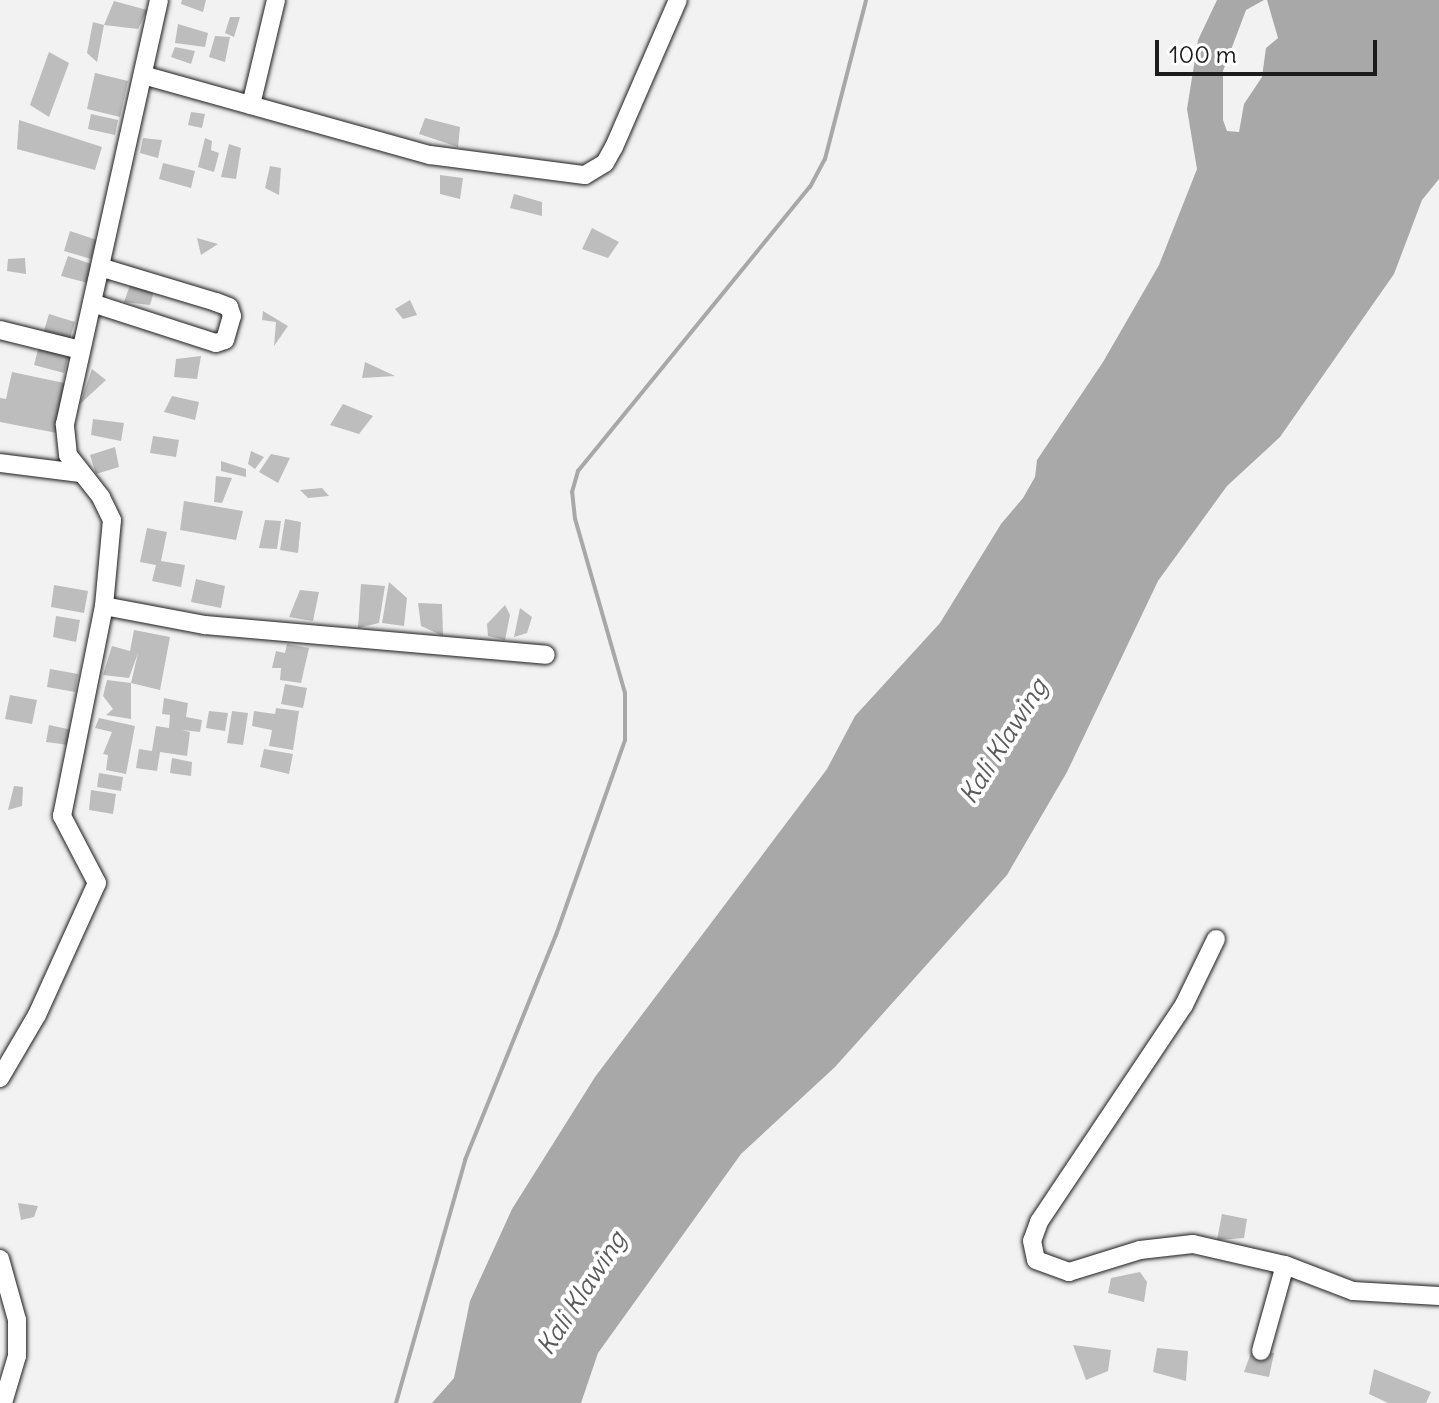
<!DOCTYPE html>
<style>
body{margin:0}
#map{position:relative;width:1439px;height:1403px;overflow:hidden;background:#f2f2f2;font-family:Delius,sans-serif}
div>[style]{position:absolute}
.water>*{inset:0;background:#a8a8a8}
.stream>*{height:4px;margin:-2px;padding:0 2px;transform-origin:2px;border-radius:2px;background:#a8a8a8}
.building>*{inset:0;background:#bdbdbd}
.roads{filter:drop-shadow(0 0 2px #1c1c1c) drop-shadow(0 0 2px #1c1c1c)}
.minor>*{height:18px;margin:-9px;padding:0 9px;transform-origin:9px;border-radius:9px;background:#fff}
span{translate:-50% -50%;white-space:nowrap;text-align:center;line-height:1.15;-webkit-text-stroke:8px #fff;paint-order:stroke}
.water-label{font-size:26px;color:#5b5b5b;font-style:italic}
.scale{position:absolute;left:1155px;top:40px;width:222px;height:36px;box-sizing:border-box;border:4px solid #1c1c1c;border-top:0;padding-left:10px;font-size:24px;line-height:28px;white-space:nowrap;color:#1c1c1c;-webkit-text-stroke:6px #fff;paint-order:stroke}
</style>
<div id="map">
<div class="water">
<div style="clip-path:polygon(1217px 0,1264px 0,1246px 10px,1223px 71px,1223px 120px,1227px 131px,1239px 132px,1244px 104px,1262px 77px,1266px 48px,1278px 38px,1267px 0,1439px 0,1439px 179px,1422px 200px,1394px 274px,1280px 437px,1227px 486px,1158px 581px,1067px 772px,1007px 875px,835px 1067px,741px 1154px,598px 1353px,581px 1403px,432px 1403px,454px 1378px,470px 1301px,512px 1209px,595px 1077px,827px 769px,855px 716px,940px 623px,1001px 524px,1023px 498px,1035px 477px,1037px 460px,1103px 362px,1159px 265px,1197px 169px,1187px 109px,1198px 40px)"></div>
</div>
<div class="stream">
<div style="left:396px;top:1403px;width:253px;rotate:-74.1deg"></div>
<div style="left:465px;top:1160px;width:243px;rotate:-68deg"></div>
<div style="left:556px;top:935px;width:207px;rotate:-70.5deg"></div>
<div style="left:625px;top:740px;width:47px;rotate:-90deg"></div>
<div style="left:625px;top:693px;width:181px;rotate:-106deg"></div>
<div style="left:575px;top:519px;width:27px;rotate:-96deg"></div>
<div style="left:572px;top:492px;width:22px;rotate:-74deg"></div>
<div style="left:578px;top:471px;width:367px;rotate:-50.8deg"></div>
<div style="left:810px;top:187px;width:32px;rotate:-62deg"></div>
<div style="left:825px;top:159px;width:164px;rotate:-75.5deg"></div>
</div>
<div class="building">
<div style="clip-path:polygon(182px 0,206px 0,203px 12px,181px 4px)"></div>
<div style="clip-path:polygon(114px 1px,147px 10px,138px 29px,104px 25px,97px 62px,87px 53px,93px 22px,104px 25px)"></div>
<div style="clip-path:polygon(230px 17px,240px 17px,234px 37px,225px 33px)"></div>
<div style="clip-path:polygon(178px 24px,208px 33px,205px 47px,175px 43px)"></div>
<div style="clip-path:polygon(215px 36px,230px 37px,225px 62px,209px 57px)"></div>
<div style="clip-path:polygon(175px 47px,195px 51px,191px 64px,171px 57px)"></div>
<div style="clip-path:polygon(49px 52px,69px 63px,49px 117px,30px 105px)"></div>
<div style="clip-path:polygon(95px 73px,128px 81px,120px 117px,87px 109px)"></div>
<div style="clip-path:polygon(191px 112px,205px 114px,202px 128px,188px 125px)"></div>
<div style="clip-path:polygon(91px 114px,118px 120px,115px 135px,88px 129px)"></div>
<div style="clip-path:polygon(425px 118px,460px 127px,458px 147px,419px 134px)"></div>
<div style="clip-path:polygon(19px 120px,102px 147px,95px 170px,17px 149px)"></div>
<div style="clip-path:polygon(143px 138px,162px 140px,158px 158px,140px 153px)"></div>
<div style="clip-path:polygon(205px 138px,212px 141px,211px 150px,219px 153px,214px 172px,198px 167px)"></div>
<div style="clip-path:polygon(229px 144px,241px 148px,236px 179px,221px 177px)"></div>
<div style="clip-path:polygon(163px 163px,195px 171px,191px 188px,159px 179px)"></div>
<div style="clip-path:polygon(270px 166px,281px 168px,279px 195px,265px 188px)"></div>
<div style="clip-path:polygon(440px 175px,463px 178px,460px 199px,440px 194px)"></div>
<div style="clip-path:polygon(514px 194px,542px 202px,542px 216px,510px 208px)"></div>
<div style="clip-path:polygon(592px 228px,619px 242px,608px 258px,582px 249px)"></div>
<div style="clip-path:polygon(70px 231px,97px 240px,91px 259px,64px 251px)"></div>
<div style="clip-path:polygon(197px 238px,218px 244px,201px 255px)"></div>
<div style="clip-path:polygon(68px 256px,94px 265px,88px 283px,61px 276px)"></div>
<div style="clip-path:polygon(25px 258px,26px 274px,7px 271px,8px 259px)"></div>
<div style="clip-path:polygon(130px 285px,155px 288px,150px 305px,124px 302px)"></div>
<div style="clip-path:polygon(410px 300px,417px 315px,403px 319px,395px 309px)"></div>
<div style="clip-path:polygon(263px 311px,288px 326px,274px 346px,276px 322px,262px 320px)"></div>
<div style="clip-path:polygon(49px 314px,75px 322px,69px 341px,43px 334px)"></div>
<div style="clip-path:polygon(40px 342px,70px 351px,64px 373px,34px 365px)"></div>
<div style="clip-path:polygon(201px 356px,197px 379px,174px 377px,176px 359px)"></div>
<div style="clip-path:polygon(365px 362px,395px 376px,362px 378px)"></div>
<div style="clip-path:polygon(92px 369px,106px 380px,80px 404px)"></div>
<div style="clip-path:polygon(12px 372px,69px 384px,57px 433px,0 422px,0 398px,6px 399px)"></div>
<div style="clip-path:polygon(172px 396px,199px 402px,195px 420px,164px 412px)"></div>
<div style="clip-path:polygon(343px 404px,373px 416px,359px 434px,330px 425px)"></div>
<div style="clip-path:polygon(93px 419px,124px 423px,121px 441px,91px 435px)"></div>
<div style="clip-path:polygon(153px 436px,179px 440px,176px 457px,150px 453px)"></div>
<div style="clip-path:polygon(115px 447px,119px 467px,96px 474px,90px 455px)"></div>
<div style="clip-path:polygon(251px 451px,264px 457px,255px 469px,248px 464px)"></div>
<div style="clip-path:polygon(271px 454px,290px 458px,278px 483px,259px 472px)"></div>
<div style="clip-path:polygon(221px 461px,246px 469px,246px 477px,221px 471px)"></div>
<div style="clip-path:polygon(216px 476px,232px 478px,222px 503px,214px 502px)"></div>
<div style="clip-path:polygon(322px 488px,329px 496px,308px 498px,300px 490px)"></div>
<div style="clip-path:polygon(184px 501px,243px 511px,236px 540px,180px 530px)"></div>
<div style="clip-path:polygon(285px 519px,301px 522px,298px 553px,280px 550px)"></div>
<div style="clip-path:polygon(265px 520px,281px 521px,277px 549px,259px 548px)"></div>
<div style="clip-path:polygon(147px 528px,167px 532px,161px 561px,185px 565px,181px 587px,152px 581px,156px 565px,140px 562px)"></div>
<div style="clip-path:polygon(196px 579px,225px 586px,221px 608px,191px 602px)"></div>
<div style="clip-path:polygon(389px 582px,407px 598px,404px 626px,382px 623px)"></div>
<div style="clip-path:polygon(361px 584px,385px 586px,379px 623px,358px 628px)"></div>
<div style="clip-path:polygon(54px 585px,88px 591px,84px 613px,51px 607px)"></div>
<div style="clip-path:polygon(300px 590px,319px 592px,313px 621px,289px 617px)"></div>
<div style="clip-path:polygon(418px 603px,442px 604px,443px 636px,421px 626px)"></div>
<div style="clip-path:polygon(505px 605px,510px 615px,505px 640px,488px 636px,487px 624px)"></div>
<div style="clip-path:polygon(520px 608px,532px 617px,527px 633px,514px 637px)"></div>
<div style="clip-path:polygon(56px 616px,80px 620px,76px 642px,53px 637px)"></div>
<div style="clip-path:polygon(134px 630px,170px 637px,160px 690px,131px 683px,138px 653px,129px 678px,103px 675px,112px 646px,130px 651px)"></div>
<div style="clip-path:polygon(287px 644px,309px 648px,301px 683px,280px 680px,281px 668px,272px 668px,276px 651px,285px 653px)"></div>
<div style="clip-path:polygon(50px 669px,78px 674px,75px 692px,47px 687px)"></div>
<div style="clip-path:polygon(107px 680px,131px 683px,131px 719px,106px 715px,113px 709px,103px 696px)"></div>
<div style="clip-path:polygon(285px 684px,307px 688px,303px 708px,281px 704px)"></div>
<div style="clip-path:polygon(10px 695px,37px 700px,32px 724px,5px 719px)"></div>
<div style="clip-path:polygon(164px 698px,188px 703px,186px 717px,202px 720px,200px 732px,182px 730px,190px 732px,187px 756px,160px 752px,157px 771px,136px 768px,139px 749px,152px 751px,156px 726px,169px 728px,170px 715px,162px 714px)"></div>
<div style="clip-path:polygon(276px 708px,299px 711px,293px 750px,269px 746px,272px 730px,252px 726px,254px 711px,275px 714px)"></div>
<div style="clip-path:polygon(209px 711px,228px 713px,225px 731px,206px 728px)"></div>
<div style="clip-path:polygon(232px 711px,248px 713px,243px 745px,227px 743px)"></div>
<div style="clip-path:polygon(99px 718px,135px 726px,126px 774px,106px 770px,108px 755px,103px 754px,112px 732px,95px 728px)"></div>
<div style="clip-path:polygon(49px 725px,72px 730px,69px 745px,46px 742px)"></div>
<div style="clip-path:polygon(264px 749px,293px 754px,289px 774px,260px 767px)"></div>
<div style="clip-path:polygon(172px 758px,192px 762px,191px 776px,170px 773px)"></div>
<div style="clip-path:polygon(99px 773px,123px 777px,121px 791px,97px 787px)"></div>
<div style="clip-path:polygon(14px 786px,23px 787px,22px 806px,8px 810px)"></div>
<div style="clip-path:polygon(91px 790px,116px 794px,113px 814px,89px 810px)"></div>
<div style="clip-path:polygon(18px 1203px,38px 1206px,34px 1217px,21px 1220px)"></div>
<div style="clip-path:polygon(1222px 1214px,1247px 1219px,1244px 1238px,1217px 1240px)"></div>
<div style="clip-path:polygon(1140px 1272px,1147px 1282px,1144px 1302px,1108px 1293px,1111px 1278px)"></div>
<div style="clip-path:polygon(1073px 1345px,1111px 1350px,1108px 1371px,1086px 1380px)"></div>
<div style="clip-path:polygon(1157px 1348px,1188px 1351px,1186px 1381px,1153px 1372px)"></div>
<div style="clip-path:polygon(1252px 1350px,1274px 1353px,1269px 1377px,1244px 1372px)"></div>
<div style="clip-path:polygon(1374px 1369px,1431px 1392px,1426px 1403px,1388px 1403px,1369px 1394px)"></div>
</div>
<div class="roads">
<div class="minor">
<div style="left:143px;top:75px;width:298px;rotate:15.6deg"></div>
<div style="left:430px;top:155px;width:156px;rotate:7.4deg"></div>
<div style="left:585px;top:175px;width:23px;rotate:-31deg"></div>
<div style="left:605px;top:163px;width:18px;rotate:-61deg"></div>
<div style="left:614px;top:147px;width:160px;rotate:-66.5deg"></div>
<div style="left:251px;top:105px;width:108px;rotate:-76.6deg"></div>
<div style="left:92px;top:303px;width:130px;rotate:17.9deg"></div>
<div style="left:216px;top:343px;width:9px;rotate:-18deg"></div>
<div style="left:225px;top:340px;width:25px;rotate:-74deg"></div>
<div style="left:232px;top:316px;width:9px;rotate:-108deg"></div>
<div style="left:229px;top:307px;width:14px;rotate:-159deg"></div>
<div style="left:216px;top:302px;width:121px;rotate:-163.2deg"></div>
<div style="left:0;top:330px;width:83px;rotate:13.9deg"></div>
<div style="left:0;top:463px;width:80px;rotate:7.2deg"></div>
<div style="left:104px;top:606px;width:103px;rotate:10.7deg"></div>
<div style="left:205px;top:625px;width:342px;rotate:5deg"></div>
<div style="left:1216px;top:939px;width:73px;rotate:115.9deg"></div>
<div style="left:1184px;top:1005px;width:261px;rotate:123.8deg"></div>
<div style="left:1039px;top:1222px;width:20px;rotate:110deg"></div>
<div style="left:1032px;top:1241px;width:19px;rotate:78deg"></div>
<div style="left:1036px;top:1260px;width:35px;rotate:20deg"></div>
<div style="left:1069px;top:1272px;width:74px;rotate:-17.2deg"></div>
<div style="left:1140px;top:1250px;width:53px;rotate:-6.5deg"></div>
<div style="left:1193px;top:1244px;width:94px;rotate:12.9deg"></div>
<div style="left:1285px;top:1265px;width:73px;rotate:20.9deg"></div>
<div style="left:1353px;top:1291px;width:86px;rotate:3.3deg"></div>
<div style="left:0;top:1078px;width:73px;rotate:-59.6deg"></div>
<div style="left:37px;top:1015px;width:145px;rotate:-65.6deg"></div>
<div style="left:97px;top:883px;width:76px;rotate:-117.6deg"></div>
<div style="left:62px;top:816px;width:214px;rotate:-78.7deg"></div>
<div style="left:104px;top:606px;width:86px;rotate:-84.7deg"></div>
<div style="left:112px;top:520px;width:25px;rotate:-116deg"></div>
<div style="left:101px;top:497px;width:53px;rotate:-128.2deg"></div>
<div style="left:68px;top:455px;width:31px;rotate:-96deg"></div>
<div style="left:65px;top:424px;width:434px;rotate:-77.5deg"></div>
<div style="left:0;top:1259px;width:63px;rotate:74.4deg"></div>
<div style="left:17px;top:1320px;width:36px;rotate:90deg"></div>
<div style="left:17px;top:1356px;width:49px;rotate:106.6deg"></div>
<div style="left:1261px;top:1351px;width:89px;rotate:-74.4deg"></div>
</div>
</div>
<div class="water-label">
<span style="left:1003px;top:741px;rotate:-58deg">Kali Klawing</span>
<span style="left:581px;top:1293px;rotate:-57deg">Kali Klawing</span>
</div>
<div class="scale">100 m</div>
</div>
